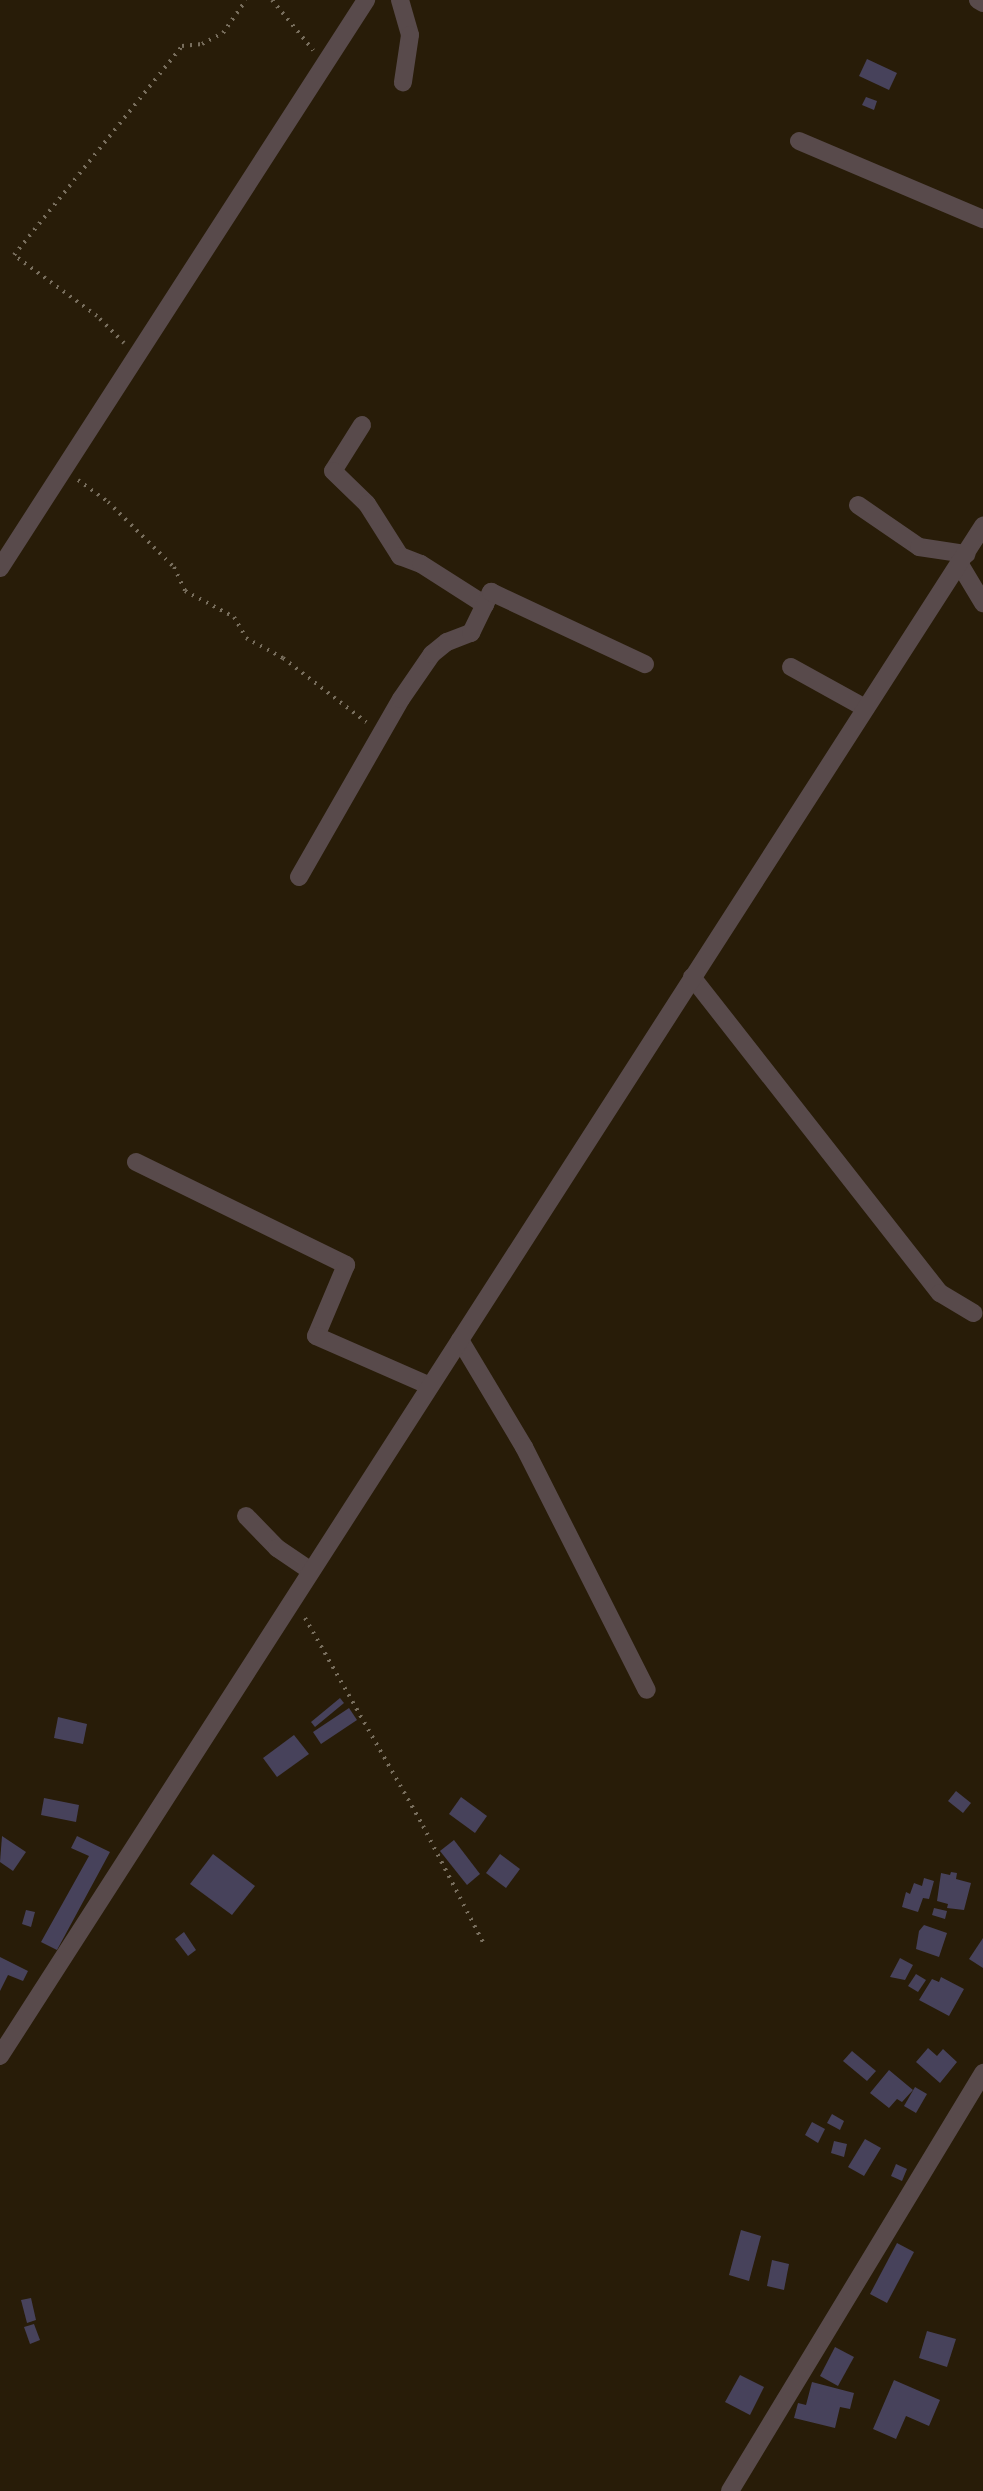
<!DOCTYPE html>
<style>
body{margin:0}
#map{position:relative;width:983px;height:2491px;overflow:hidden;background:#281c08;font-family:"Varela Round",sans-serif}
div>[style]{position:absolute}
.building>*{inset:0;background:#47425b}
.path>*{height:4px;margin-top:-2px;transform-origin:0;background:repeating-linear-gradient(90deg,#786e5d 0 2px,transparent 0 8px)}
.street>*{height:18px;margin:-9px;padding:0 9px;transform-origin:9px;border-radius:9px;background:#584a4b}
span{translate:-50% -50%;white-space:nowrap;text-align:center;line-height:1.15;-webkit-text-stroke:7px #281c08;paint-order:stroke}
</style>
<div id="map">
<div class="building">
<div style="clip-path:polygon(867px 59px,897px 73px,889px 90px,859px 76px)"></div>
<div style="clip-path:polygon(866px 97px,877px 101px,874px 110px,862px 105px)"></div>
<div style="clip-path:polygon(340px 1698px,344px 1703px,315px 1727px,311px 1722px)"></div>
<div style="clip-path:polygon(349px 1708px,357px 1720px,321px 1744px,313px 1732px)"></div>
<div style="clip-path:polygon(58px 1717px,87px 1724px,83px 1744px,54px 1738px)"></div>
<div style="clip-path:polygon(294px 1735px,309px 1754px,277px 1777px,263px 1758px)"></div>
<div style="clip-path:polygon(956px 1791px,971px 1803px,963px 1813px,948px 1801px)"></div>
<div style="clip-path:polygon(461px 1797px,487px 1816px,475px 1833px,449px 1814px)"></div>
<div style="clip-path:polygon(44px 1798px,79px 1805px,76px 1822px,41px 1815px)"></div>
<div style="clip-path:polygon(2px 1836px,26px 1852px,13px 1871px,0 1862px)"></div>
<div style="clip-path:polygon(77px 1836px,110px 1852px,57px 1950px,41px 1942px,89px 1856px,71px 1848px)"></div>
<div style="clip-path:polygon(454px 1840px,480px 1874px,467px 1885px,440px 1851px)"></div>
<div style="clip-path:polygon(213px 1854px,255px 1886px,232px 1915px,190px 1884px)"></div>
<div style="clip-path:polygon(500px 1854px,520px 1869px,506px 1888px,486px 1873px)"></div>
<div style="clip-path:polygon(951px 1872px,957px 1873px,956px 1879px,971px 1883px,964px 1910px,947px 1908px,948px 1904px,937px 1901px,941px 1873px,950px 1875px)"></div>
<div style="clip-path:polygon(924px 1878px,934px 1881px,929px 1899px,923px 1898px,918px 1912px,902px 1907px,906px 1892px,910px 1894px,914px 1883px,922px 1886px)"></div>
<div style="clip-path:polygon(934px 1908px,947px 1911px,945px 1919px,932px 1915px)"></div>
<div style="clip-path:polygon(26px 1910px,35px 1912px,31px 1927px,22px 1924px)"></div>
<div style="clip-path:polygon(924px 1925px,947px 1933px,939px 1957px,916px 1949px,919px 1931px)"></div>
<div style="clip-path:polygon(184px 1932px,196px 1950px,188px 1956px,175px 1939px)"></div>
<div style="clip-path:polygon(983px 1938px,983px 1968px,969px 1959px)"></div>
<div style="clip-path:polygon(0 1957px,28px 1971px,23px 1981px,8px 1975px,0 1991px)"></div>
<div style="clip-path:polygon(900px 1958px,913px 1965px,905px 1980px,890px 1977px)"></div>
<div style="clip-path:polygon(916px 1974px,926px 1980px,918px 1992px,908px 1986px)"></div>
<div style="clip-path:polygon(941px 1977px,964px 1989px,949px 2016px,919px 2000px,932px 1979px,939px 1982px)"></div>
<div style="clip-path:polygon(928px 2048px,937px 2056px,943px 2049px,957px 2062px,940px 2083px,916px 2062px)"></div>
<div style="clip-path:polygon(852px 2051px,876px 2071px,867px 2081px,843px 2061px)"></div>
<div style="clip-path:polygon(889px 2070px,913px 2090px,902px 2102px,897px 2099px,889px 2108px,870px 2093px)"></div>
<div style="clip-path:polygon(915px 2087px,927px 2094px,916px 2113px,904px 2106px)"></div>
<div style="clip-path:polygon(832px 2114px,844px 2121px,840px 2130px,827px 2123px)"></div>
<div style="clip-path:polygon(812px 2122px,825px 2129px,818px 2143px,805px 2135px)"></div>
<div style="clip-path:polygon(865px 2139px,881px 2148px,864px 2176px,848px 2167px)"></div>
<div style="clip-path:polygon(834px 2141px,847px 2144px,844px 2157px,831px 2153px)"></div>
<div style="clip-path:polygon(896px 2164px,907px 2169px,902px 2181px,891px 2176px)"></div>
<div style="clip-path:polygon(741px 2230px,761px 2236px,749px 2281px,729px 2275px)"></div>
<div style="clip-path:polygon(897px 2243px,914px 2252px,887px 2303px,870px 2294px)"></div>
<div style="clip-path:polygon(772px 2260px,789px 2264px,784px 2290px,767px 2286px)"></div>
<div style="clip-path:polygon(31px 2298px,36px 2320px,27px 2323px,21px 2300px)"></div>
<div style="clip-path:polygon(34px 2324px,40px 2340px,30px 2344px,24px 2327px)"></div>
<div style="clip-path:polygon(927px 2331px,956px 2339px,947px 2367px,919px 2358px)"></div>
<div style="clip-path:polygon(835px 2347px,854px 2357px,838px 2386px,820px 2376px)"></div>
<div style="clip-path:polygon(740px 2375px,764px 2387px,750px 2415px,725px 2402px)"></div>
<div style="clip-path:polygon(894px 2380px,940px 2400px,929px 2426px,906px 2416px,896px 2439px,873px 2429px)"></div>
<div style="clip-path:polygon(812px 2382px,854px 2393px,850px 2409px,840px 2407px,835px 2428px,794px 2418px,798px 2403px,806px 2405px)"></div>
</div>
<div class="path">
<div style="left:272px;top:0;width:65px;rotate:50.6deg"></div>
<div style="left:124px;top:343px;width:38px;rotate:-135deg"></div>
<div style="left:97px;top:316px;width:103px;rotate:-143.7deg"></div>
<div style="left:14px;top:255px;width:268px;rotate:-51.2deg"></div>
<div style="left:182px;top:46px;width:20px;rotate:-6deg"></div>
<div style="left:202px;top:44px;width:24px;rotate:-28deg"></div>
<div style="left:223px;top:33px;width:40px;rotate:-55.1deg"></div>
<div style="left:78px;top:480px;width:37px;rotate:36deg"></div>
<div style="left:108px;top:502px;width:93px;rotate:44.6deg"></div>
<div style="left:174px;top:567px;width:26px;rotate:65deg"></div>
<div style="left:185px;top:591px;width:55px;rotate:28deg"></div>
<div style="left:234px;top:617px;width:24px;rotate:60deg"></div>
<div style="left:246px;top:638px;width:42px;rotate:28.4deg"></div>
<div style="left:283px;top:658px;width:105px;rotate:37.6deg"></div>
<div style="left:305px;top:1618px;width:239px;rotate:60.4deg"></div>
<div style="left:423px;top:1826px;width:131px;rotate:62.7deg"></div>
</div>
<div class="street">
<div style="left:400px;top:0;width:36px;rotate:74deg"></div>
<div style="left:410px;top:35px;width:48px;rotate:98.5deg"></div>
<div style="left:978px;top:0;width:6px;rotate:31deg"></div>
<div style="left:799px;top:141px;width:200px;rotate:23deg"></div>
<div style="left:362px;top:425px;width:54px;rotate:122.2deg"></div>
<div style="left:333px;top:471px;width:47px;rotate:44.1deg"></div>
<div style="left:367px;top:504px;width:62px;rotate:57.6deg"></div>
<div style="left:400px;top:556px;width:22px;rotate:21deg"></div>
<div style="left:421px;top:564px;width:76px;rotate:32.6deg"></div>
<div style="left:858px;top:505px;width:74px;rotate:34.5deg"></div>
<div style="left:919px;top:547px;width:48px;rotate:8.5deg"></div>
<div style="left:959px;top:563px;width:47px;rotate:59deg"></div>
<div style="left:0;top:568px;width:676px;rotate:-57.2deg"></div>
<div style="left:791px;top:667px;width:85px;rotate:29deg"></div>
<div style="left:299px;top:877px;width:205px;rotate:-60.2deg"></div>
<div style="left:401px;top:699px;width:55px;rotate:-55.4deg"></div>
<div style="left:432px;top:654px;width:19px;rotate:-39deg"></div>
<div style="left:447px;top:642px;width:26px;rotate:-21deg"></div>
<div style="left:471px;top:633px;width:46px;rotate:-64deg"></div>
<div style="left:491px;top:592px;width:170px;rotate:25.1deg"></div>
<div style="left:692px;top:977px;width:402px;rotate:51.9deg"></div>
<div style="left:940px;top:1293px;width:39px;rotate:31deg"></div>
<div style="left:136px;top:1162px;width:234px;rotate:26.1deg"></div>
<div style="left:346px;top:1265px;width:77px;rotate:112.9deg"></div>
<div style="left:316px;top:1336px;width:124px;rotate:23.7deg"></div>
<div style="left:460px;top:1340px;width:125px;rotate:59.1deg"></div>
<div style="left:524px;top:1447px;width:272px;rotate:63.2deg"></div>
<div style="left:246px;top:1516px;width:45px;rotate:45.9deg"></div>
<div style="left:277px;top:1548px;width:41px;rotate:34.1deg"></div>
<div style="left:0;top:2056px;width:1819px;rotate:-57.28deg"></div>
<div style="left:730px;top:2491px;width:489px;rotate:-58.8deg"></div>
</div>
</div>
